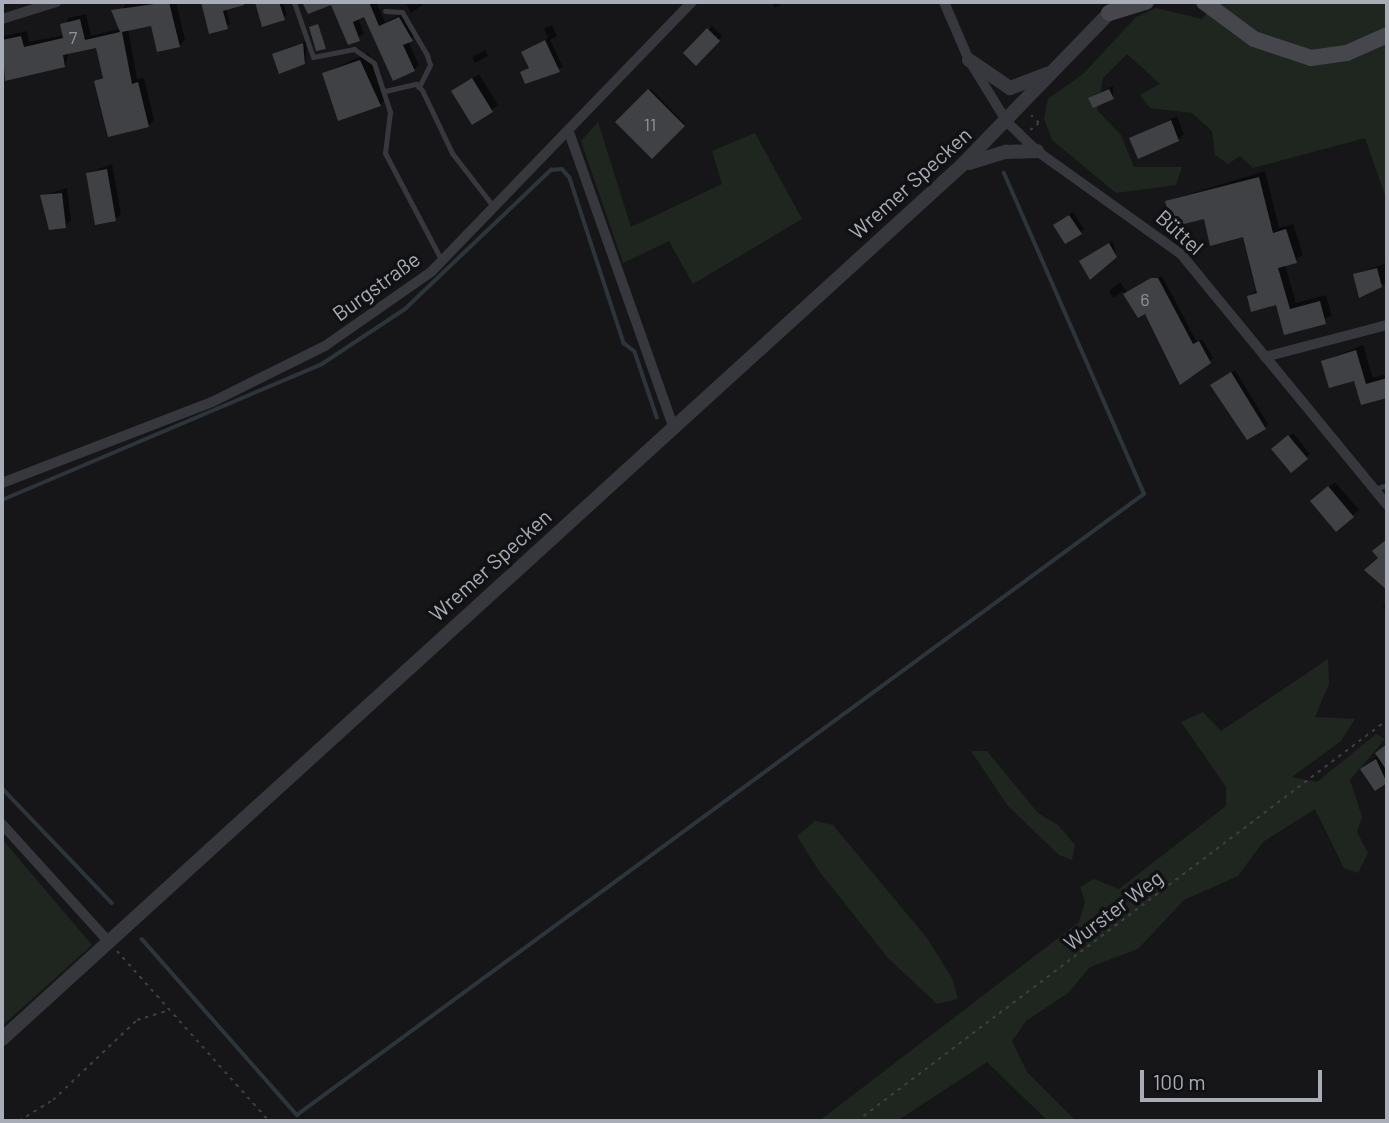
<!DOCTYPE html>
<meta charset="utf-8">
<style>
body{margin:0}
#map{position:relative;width:1389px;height:1123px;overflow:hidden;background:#161618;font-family:Barlow,sans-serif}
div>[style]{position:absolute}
.green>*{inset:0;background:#1e261f}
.shadow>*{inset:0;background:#0007}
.stream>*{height:3.5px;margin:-1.75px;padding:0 1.75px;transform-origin:1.75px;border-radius:1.75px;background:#2c353c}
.building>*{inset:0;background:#404145}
.path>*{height:2px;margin-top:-1px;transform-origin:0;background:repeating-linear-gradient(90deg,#3d3f44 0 3.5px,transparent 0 8.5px)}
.service>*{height:5px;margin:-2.5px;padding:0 2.5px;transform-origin:2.5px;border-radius:2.5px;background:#37383d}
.minor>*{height:10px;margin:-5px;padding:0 5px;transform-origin:5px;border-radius:5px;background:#37383d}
.tertiary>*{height:14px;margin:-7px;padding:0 7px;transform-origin:7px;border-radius:7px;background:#37383d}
.secondary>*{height:16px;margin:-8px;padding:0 8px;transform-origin:8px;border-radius:8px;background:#45474d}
span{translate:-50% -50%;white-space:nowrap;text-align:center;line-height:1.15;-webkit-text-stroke:7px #111113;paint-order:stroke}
.number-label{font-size:18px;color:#8e929b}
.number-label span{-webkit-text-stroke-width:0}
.street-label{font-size:21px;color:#a8adb8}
.frame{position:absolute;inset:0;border:4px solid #a8adb8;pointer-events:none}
.scale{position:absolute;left:1140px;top:1070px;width:182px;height:32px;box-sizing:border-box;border:4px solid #a8adb8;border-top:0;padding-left:9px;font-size:21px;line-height:24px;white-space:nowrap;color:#a8adb8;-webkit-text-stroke:5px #111113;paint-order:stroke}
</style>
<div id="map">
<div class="green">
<div style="clip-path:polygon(1215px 2px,1387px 2px,1387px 201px,1365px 138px,1253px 168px,1240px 156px,1228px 164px,1215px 155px,1212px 131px,1192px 113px,1150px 108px,1140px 95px,1160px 84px,1127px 54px,1103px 78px,1097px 110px,1121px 135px,1134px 167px,1182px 167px,1176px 185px,1116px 193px,1052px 140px,1044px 119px,1048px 99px,1083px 74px,1136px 17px,1156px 8px,1202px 19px)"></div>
<div style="clip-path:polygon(598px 122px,631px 227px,722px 184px,712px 151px,755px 133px,802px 219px,693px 284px,669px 241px,623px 263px,581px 141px)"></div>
<div style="clip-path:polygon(1328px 659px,1329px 684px,1315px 717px,1355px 719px,1341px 741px,1292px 777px,1317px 782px,1376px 734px,1385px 739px,1350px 780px,1362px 817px,1357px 832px,1368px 853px,1358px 873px,1344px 868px,1315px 809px,1263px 842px,1238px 876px,1184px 900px,1138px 949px,1090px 967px,1068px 993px,1026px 1021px,1012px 1041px,1027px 1072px,1076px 1121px,1048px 1121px,987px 1062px,897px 1121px,819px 1121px,1079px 922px,1085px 902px,1080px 887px,1094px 879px,1119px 889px,1226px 806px,1226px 787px,1181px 722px,1203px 712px,1221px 731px)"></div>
<div style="clip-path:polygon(971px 751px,987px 751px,1038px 813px,1058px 825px,1075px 845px,1072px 860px,1059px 855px,1008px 806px)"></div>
<div style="clip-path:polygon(815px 821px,833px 825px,927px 938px,952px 978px,958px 999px,937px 1004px,888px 958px,819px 871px,797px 836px)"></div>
<div style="clip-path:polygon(2px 839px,92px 945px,2px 1026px)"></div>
</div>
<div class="shadow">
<div style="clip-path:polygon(176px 2px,185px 40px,179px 46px,152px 23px,128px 29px,137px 79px,144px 78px,154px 120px,148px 126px,96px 81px,104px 75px,97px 46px,69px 52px,65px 65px,7px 79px,4px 36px,27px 31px,29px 42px,64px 35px,68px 18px,86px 14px,91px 36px,120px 29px,125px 4px)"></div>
<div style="clip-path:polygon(203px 2px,240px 2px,226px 8px,230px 24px,211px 32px)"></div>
<div style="clip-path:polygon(257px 2px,283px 2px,287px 15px,263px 24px)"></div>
<div style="clip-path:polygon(331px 2px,376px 2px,385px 22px,404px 13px,417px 34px,408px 41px,419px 65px,414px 70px,365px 15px,358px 18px,364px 34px,349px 43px)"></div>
<div style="clip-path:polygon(405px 2px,421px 2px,423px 5px,411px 13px)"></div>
<div style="clip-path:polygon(772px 2px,786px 2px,775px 8px)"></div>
<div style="clip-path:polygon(552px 25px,557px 36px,550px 40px,563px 67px,522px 72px,530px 67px,523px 52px,548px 38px,544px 29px)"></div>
<div style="clip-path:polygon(712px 26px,722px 36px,696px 63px,685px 53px)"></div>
<div style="clip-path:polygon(306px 41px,306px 62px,280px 72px,274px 54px)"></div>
<div style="clip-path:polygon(485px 50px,488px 56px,475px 63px,472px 57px)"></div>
<div style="clip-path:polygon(368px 53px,388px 97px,380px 105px,324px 73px)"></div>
<div style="clip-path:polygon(479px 74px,498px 105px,472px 123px,453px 92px)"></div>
<div style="clip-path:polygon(1113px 86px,1113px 97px,1090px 98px,1094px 95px)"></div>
<div style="clip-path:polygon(651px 89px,685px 124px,652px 157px,618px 122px)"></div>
<div style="clip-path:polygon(1177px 116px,1184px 134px,1178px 140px,1131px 138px)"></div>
<div style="clip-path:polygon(112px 164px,121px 214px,115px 220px,88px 173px)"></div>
<div style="clip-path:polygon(1265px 171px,1279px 228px,1293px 224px,1303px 255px,1285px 265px,1296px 303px,1326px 295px,1332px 316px,1286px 333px,1278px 303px,1249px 296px,1258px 289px,1244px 235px,1167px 201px)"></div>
<div style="clip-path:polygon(67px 188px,71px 220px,66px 226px,42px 196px)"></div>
<div style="clip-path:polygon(1073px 212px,1084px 229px,1080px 233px,1059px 221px)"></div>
<div style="clip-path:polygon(1113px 241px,1116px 255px,1085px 258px)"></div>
<div style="clip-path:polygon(1387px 263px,1387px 283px,1369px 288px,1355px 274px)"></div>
<div style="clip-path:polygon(1162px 276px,1197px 342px,1202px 339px,1213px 358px,1210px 361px,1146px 312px,1138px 316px,1123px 291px,1113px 298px,1109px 291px,1120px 282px,1127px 292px)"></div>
<div style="clip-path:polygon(1363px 345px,1373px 378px,1387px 374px,1387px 396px,1362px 403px,1356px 378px,1323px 361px)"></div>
<div style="clip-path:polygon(1235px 370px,1268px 424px,1265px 427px,1212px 385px)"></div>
<div style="clip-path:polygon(1293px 433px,1310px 454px,1291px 470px,1277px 446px)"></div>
<div style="clip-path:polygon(1335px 482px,1359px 510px,1336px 530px,1318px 496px)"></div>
<div style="clip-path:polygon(1387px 602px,1387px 613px,1383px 607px)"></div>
<div style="clip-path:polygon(1387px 746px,1387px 781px,1375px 788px,1363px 769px)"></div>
</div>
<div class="stream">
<div style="left:2px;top:500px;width:348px;rotate:-23deg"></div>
<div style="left:322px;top:364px;width:100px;rotate:-33.5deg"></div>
<div style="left:405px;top:309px;width:202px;rotate:-43.6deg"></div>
<div style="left:551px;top:170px;width:11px;rotate:-5deg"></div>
<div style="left:562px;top:169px;width:12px;rotate:48deg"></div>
<div style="left:570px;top:178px;width:174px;rotate:71.9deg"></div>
<div style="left:624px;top:343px;width:14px;rotate:39deg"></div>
<div style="left:635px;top:352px;width:69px;rotate:71.3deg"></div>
<div style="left:2px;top:788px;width:159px;rotate:46.3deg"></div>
<div style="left:142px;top:939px;width:235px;rotate:48.6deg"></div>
<div style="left:297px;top:1115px;width:1050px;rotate:-36.25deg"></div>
<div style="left:1144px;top:494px;width:350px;rotate:-113.6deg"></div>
</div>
<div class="building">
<div style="clip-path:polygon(169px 2px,180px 47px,157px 52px,151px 26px,122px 32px,132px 84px,138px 82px,149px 127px,108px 137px,94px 81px,103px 78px,96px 48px,63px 55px,65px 67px,5px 81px,2px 40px,21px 36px,24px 47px,63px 38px,60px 24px,80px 19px,85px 40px,120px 32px,111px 10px)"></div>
<div style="clip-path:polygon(201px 2px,244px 2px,244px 5px,223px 11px,228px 29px,209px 34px)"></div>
<div style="clip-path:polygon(255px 2px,279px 2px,285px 20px,262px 27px)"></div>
<div style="clip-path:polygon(302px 2px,369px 2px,379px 26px,399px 17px,413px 41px,403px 45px,415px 71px,393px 81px,364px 17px,353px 22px,360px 41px,348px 45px,331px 5px,308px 14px)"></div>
<div style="clip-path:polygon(318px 24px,326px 49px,316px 51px,309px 27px)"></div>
<div style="clip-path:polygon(707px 28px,720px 41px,696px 66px,683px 53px)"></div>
<div style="clip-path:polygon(545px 40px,560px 72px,525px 84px,520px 72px,529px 68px,521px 52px)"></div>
<div style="clip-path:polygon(303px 43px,305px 64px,279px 74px,272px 54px)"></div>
<div style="clip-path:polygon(360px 60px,381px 106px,338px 121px,322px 73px)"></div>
<div style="clip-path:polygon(472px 78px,493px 112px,472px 125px,451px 91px)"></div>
<div style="clip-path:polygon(648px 89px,685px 126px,652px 159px,615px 122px)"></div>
<div style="clip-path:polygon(1109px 89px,1114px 99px,1093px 108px,1088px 98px)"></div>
<div style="clip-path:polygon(1171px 120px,1179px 141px,1138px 159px,1129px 138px)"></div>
<div style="clip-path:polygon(107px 169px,116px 221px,95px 225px,86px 173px)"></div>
<div style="clip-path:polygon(1259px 177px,1273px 233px,1286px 229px,1297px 263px,1278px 268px,1290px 309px,1320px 301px,1326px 324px,1284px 335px,1276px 305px,1251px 312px,1247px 296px,1257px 293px,1243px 237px,1210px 246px,1204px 219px,1172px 227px,1165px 201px)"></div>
<div style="clip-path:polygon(62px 193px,66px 228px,49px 230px,40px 195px)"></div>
<div style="clip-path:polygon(1069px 215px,1082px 234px,1065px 244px,1053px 225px)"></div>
<div style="clip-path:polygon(1109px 243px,1117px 257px,1090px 280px,1079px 261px)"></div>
<div style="clip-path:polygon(1377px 268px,1382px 287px,1359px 298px,1353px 274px)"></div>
<div style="clip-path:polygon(1151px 278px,1158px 278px,1193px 344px,1199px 341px,1211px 363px,1180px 385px,1145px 314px,1138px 318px,1123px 294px)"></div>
<div style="clip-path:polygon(1356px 350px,1366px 384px,1387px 378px,1387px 398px,1361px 405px,1354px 381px,1329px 388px,1321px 361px)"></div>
<div style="clip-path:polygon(1231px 372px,1266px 429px,1247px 440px,1210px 385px)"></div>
<div style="clip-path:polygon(1288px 435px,1308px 459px,1291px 473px,1271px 449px)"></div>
<div style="clip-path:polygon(1328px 486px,1354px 517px,1336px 532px,1310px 501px)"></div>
<div style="clip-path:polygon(1387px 539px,1387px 590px,1364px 570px,1378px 558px,1372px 551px)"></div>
<div style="clip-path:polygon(1387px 744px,1387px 771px,1375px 753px)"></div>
<div style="clip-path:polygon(1376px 759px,1387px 783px,1375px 791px,1360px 769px)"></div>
</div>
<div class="path">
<div style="left:1030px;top:130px;width:11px;rotate:-38deg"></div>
<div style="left:1039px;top:123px;width:11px;rotate:-135deg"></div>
<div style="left:117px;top:951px;width:228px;rotate:48.2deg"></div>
<div style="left:19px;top:1121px;width:40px;rotate:-32deg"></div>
<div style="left:53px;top:1100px;width:116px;rotate:-43.6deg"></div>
<div style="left:137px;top:1020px;width:34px;rotate:-17deg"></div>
<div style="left:857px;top:1121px;width:665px;rotate:-37.11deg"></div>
</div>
<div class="service">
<div style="left:294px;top:2px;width:58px;rotate:70.9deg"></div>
<div style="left:313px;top:57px;width:42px;rotate:-11deg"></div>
<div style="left:354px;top:49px;width:24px;rotate:35deg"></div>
<div style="left:374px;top:63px;width:52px;rotate:71.9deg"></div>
<div style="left:390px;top:112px;width:41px;rotate:97deg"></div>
<div style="left:385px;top:153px;width:122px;rotate:62.2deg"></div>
<div style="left:385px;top:11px;width:17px;rotate:3deg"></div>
<div style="left:402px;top:12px;width:50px;rotate:59.8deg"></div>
<div style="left:427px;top:55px;width:10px;rotate:73deg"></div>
<div style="left:430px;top:65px;width:25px;rotate:117deg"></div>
<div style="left:385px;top:91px;width:32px;rotate:-13deg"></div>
<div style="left:416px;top:84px;width:8px;rotate:45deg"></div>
<div style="left:422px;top:90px;width:70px;rotate:64.5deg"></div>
<div style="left:452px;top:153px;width:67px;rotate:52.3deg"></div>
<div style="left:1374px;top:489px;width:14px;rotate:-17deg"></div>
</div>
<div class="minor">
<div style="left:944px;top:2px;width:63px;rotate:66.7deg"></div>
<div style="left:969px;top:60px;width:73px;rotate:58.5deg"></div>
<div style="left:1007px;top:122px;width:42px;rotate:44deg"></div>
<div style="left:1037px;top:151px;width:177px;rotate:35.6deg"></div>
<div style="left:1181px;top:254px;width:325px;rotate:50.6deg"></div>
<div style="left:2px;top:19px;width:57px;rotate:-17.5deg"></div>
<div style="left:570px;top:135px;width:309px;rotate:70.5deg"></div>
<div style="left:1265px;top:357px;width:126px;rotate:-14.7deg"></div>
<div style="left:2px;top:483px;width:225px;rotate:-21.1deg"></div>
<div style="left:212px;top:402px;width:126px;rotate:-26.4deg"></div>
<div style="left:325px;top:346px;width:129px;rotate:-34.9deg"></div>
<div style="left:431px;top:272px;width:376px;rotate:-46deg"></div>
<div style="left:2px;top:824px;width:159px;rotate:47.8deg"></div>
</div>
<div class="tertiary">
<div style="left:969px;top:60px;width:50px;rotate:34.3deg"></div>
<div style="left:1010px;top:88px;width:40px;rotate:-21deg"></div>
<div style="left:969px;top:163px;width:39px;rotate:-17deg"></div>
<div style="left:1006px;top:152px;width:31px;rotate:-2deg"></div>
<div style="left:2px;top:1039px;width:1297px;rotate:-42.31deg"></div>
<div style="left:961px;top:166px;width:224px;rotate:-45.9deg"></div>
</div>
<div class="secondary">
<div style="left:1204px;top:2px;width:62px;rotate:36.5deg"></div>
<div style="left:1254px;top:39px;width:60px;rotate:18.4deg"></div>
<div style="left:1311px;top:58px;width:36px;rotate:-8deg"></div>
<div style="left:1347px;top:53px;width:44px;rotate:-24.2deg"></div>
<div style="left:1109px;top:13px;width:39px;rotate:-17deg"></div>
</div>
<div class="number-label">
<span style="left:73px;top:37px">7</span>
<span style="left:650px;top:124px">11</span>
<span style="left:1145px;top:299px">6</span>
</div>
<div class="street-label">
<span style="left:910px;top:183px;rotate:-42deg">Wremer Specken</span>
<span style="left:1180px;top:232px;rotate:42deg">Büttel</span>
<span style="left:376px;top:286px;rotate:-36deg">Burgstraße</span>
<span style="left:490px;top:565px;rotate:-42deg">Wremer Specken</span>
<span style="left:1113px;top:910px;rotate:-37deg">Wurster Weg</span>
</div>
<div class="frame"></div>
<div class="scale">100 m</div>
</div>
